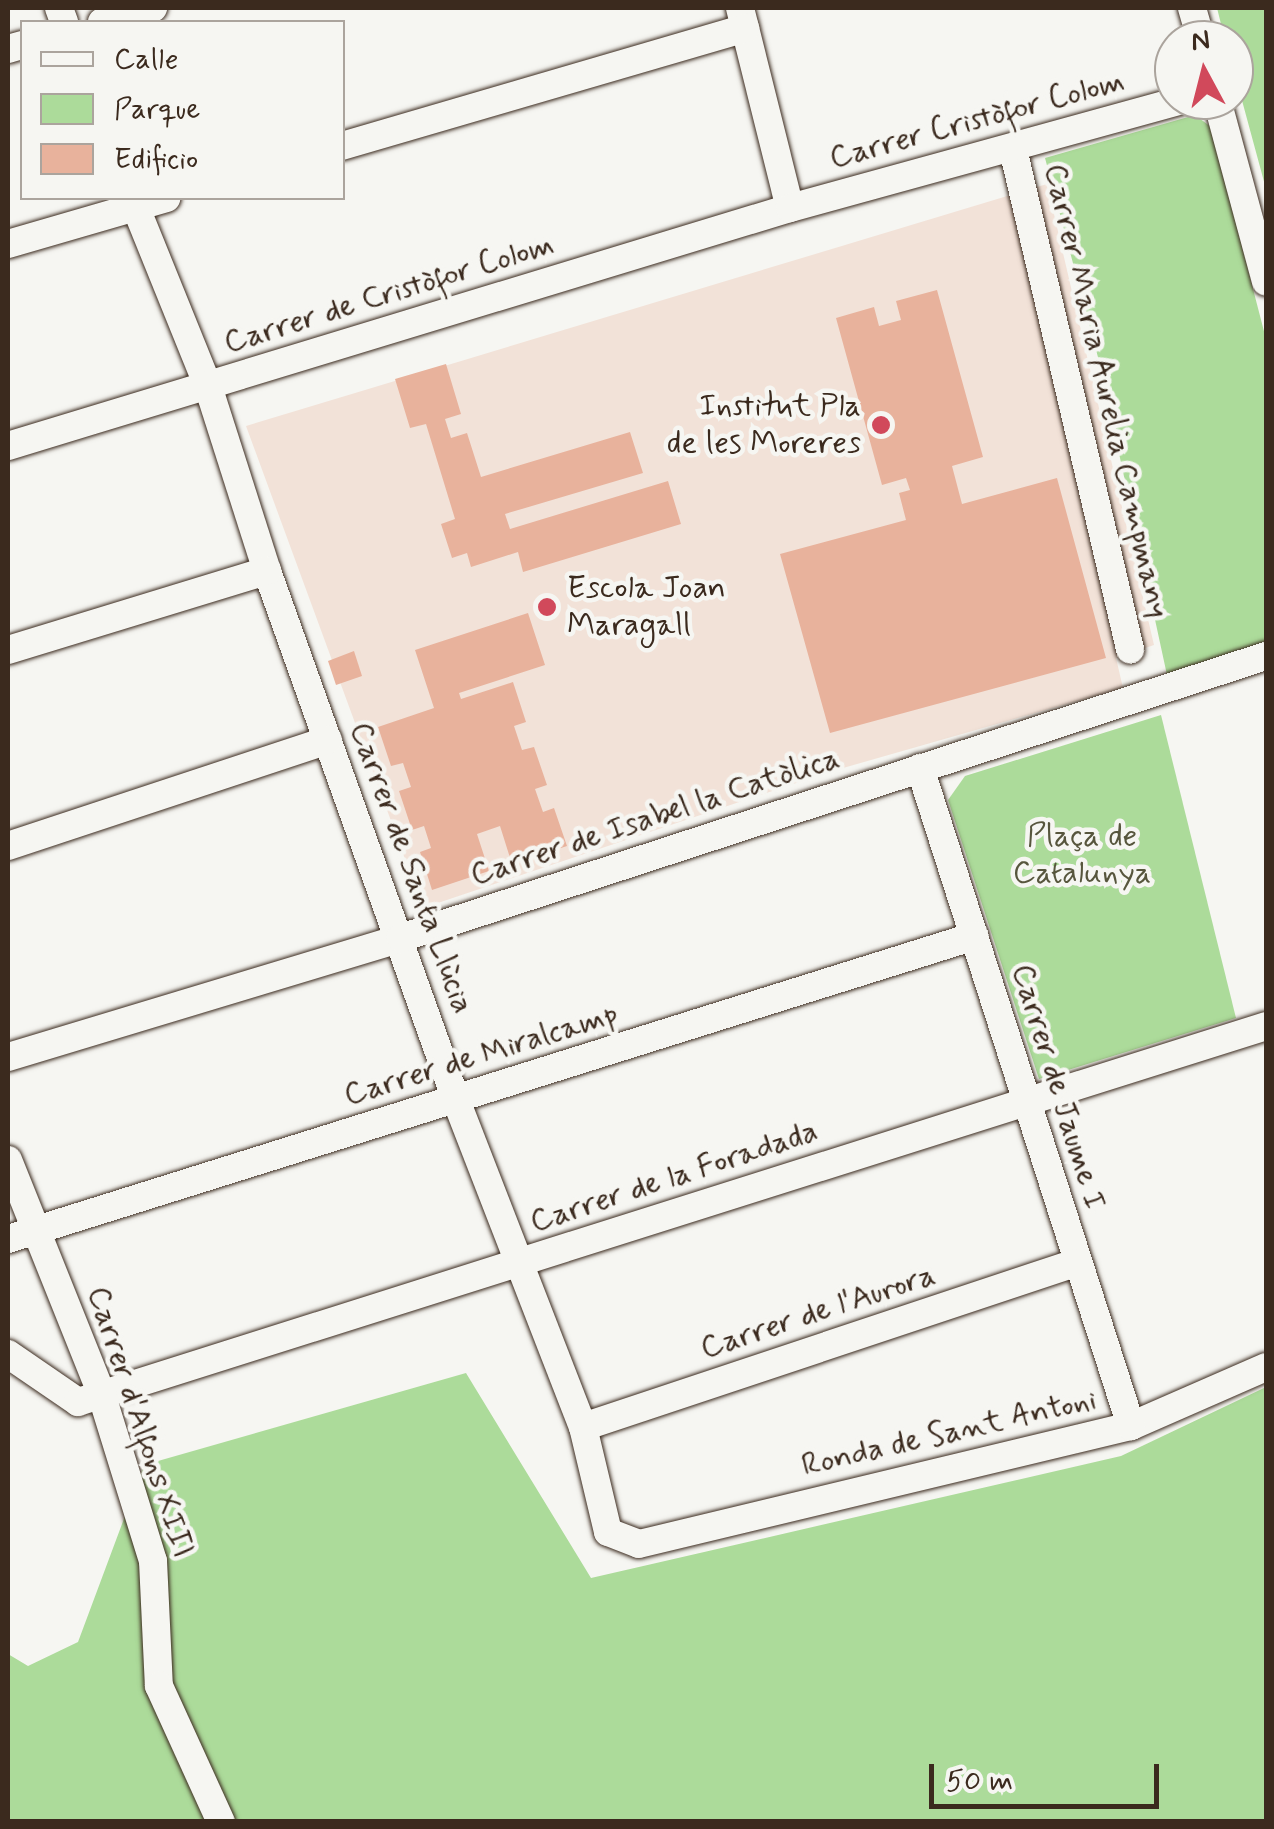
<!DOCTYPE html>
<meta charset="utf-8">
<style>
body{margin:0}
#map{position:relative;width:1274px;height:1829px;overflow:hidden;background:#f6f6f2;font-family:Mynerve,sans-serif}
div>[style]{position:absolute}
.built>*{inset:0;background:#f2e2d8}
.green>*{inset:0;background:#acdb9a}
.building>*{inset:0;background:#e8b29c}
.roads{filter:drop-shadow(0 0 2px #3b2a1e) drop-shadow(0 0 2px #3b2a1e)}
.minor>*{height:28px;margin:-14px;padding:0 14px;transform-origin:14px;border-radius:14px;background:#f6f6f2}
.dots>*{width:28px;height:28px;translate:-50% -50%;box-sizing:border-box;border:5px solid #f6f6f2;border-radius:50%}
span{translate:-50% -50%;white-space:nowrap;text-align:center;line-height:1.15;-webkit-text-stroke:9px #f6f6f2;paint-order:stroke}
.street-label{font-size:32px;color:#3b2a1e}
.poi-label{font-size:32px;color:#3b2a1e}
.right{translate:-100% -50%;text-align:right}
.left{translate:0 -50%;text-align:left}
.park-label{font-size:32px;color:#57563d}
.frame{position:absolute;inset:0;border:10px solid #3b2a1e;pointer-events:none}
.legend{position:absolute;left:20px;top:20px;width:325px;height:180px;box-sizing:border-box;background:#f6f6f2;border:2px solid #aba49d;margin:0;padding:12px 18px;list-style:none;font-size:30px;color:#3b2a1e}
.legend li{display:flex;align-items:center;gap:20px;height:50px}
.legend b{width:50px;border:2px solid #aba49d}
.north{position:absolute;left:1154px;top:20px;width:100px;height:100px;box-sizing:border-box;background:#f6f6f2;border:2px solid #aba49d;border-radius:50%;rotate:353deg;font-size:28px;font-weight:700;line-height:40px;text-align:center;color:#3b2a1e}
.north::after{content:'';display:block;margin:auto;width:35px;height:45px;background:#d1495b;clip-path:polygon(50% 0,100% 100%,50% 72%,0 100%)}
.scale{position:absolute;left:929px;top:1764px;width:230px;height:45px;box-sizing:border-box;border:5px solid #3b2a1e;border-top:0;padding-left:12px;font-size:30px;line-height:35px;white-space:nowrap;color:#3b2a1e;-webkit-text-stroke:8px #f6f6f2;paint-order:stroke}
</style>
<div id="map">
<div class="built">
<div style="clip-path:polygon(1047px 184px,1154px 645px,1116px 658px,1123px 688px,829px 772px,423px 908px,246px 426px)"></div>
</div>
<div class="green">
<div style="clip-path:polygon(1217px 8px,1266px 8px,1266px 189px,1234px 71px,1234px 40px,1225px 40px)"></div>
<div style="clip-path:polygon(1195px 115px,1211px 127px,1266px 339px,1266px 643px,1167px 675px,1099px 361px,1045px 158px)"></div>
<div style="clip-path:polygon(1161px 715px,1236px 1018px,1039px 1079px,948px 800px,965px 776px)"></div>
<div style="clip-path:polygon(466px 1373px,591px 1578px,1121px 1456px,1266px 1387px,1266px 1821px,8px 1821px,8px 1654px,28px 1666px,78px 1642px,144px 1465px)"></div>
</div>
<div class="building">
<div style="clip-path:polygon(937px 290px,983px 457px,952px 466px,962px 504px,1057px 478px,1106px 658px,830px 733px,780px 554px,906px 520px,899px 493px,910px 490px,906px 478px,882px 485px,836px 318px,874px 307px,879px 326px,901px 320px,896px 301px)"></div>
<div style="clip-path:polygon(446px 364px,461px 414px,445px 419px,451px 438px,467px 433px,481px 477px,630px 432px,643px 473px,505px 514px,510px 529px,668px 481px,681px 524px,523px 572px,518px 552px,471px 567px,467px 553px,452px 558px,441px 524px,455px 519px,426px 424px,410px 428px,395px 379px)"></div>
<div style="clip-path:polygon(528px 613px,545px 665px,459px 693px,461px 699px,513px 682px,526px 722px,514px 726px,522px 750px,534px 747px,547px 785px,535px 789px,543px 812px,554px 808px,567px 846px,512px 864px,500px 826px,477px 834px,489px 871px,432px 890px,420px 852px,431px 848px,424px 826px,412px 830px,399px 791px,411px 787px,403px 763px,391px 766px,378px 727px,434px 708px,415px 650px)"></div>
<div style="clip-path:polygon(354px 651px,362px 676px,336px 685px,328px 661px)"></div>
</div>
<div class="roads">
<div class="minor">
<div style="left:59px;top:8px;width:15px;rotate:70deg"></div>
<div style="left:740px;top:8px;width:206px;rotate:76deg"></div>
<div style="left:1192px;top:8px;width:33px;rotate:74deg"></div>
<div style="left:102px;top:22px;width:53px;rotate:-15.4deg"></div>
<div style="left:8px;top:49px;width:15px;rotate:-16deg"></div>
<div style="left:1217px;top:100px;width:188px;rotate:74.9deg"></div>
<div style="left:342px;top:146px;width:420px;rotate:-16.3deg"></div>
<div style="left:1013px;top:149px;width:514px;rotate:76.83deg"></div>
<div style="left:132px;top:198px;width:203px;rotate:68deg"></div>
<div style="left:208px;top:386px;width:194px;rotate:72.3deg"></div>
<div style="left:267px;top:571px;width:562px;rotate:70.34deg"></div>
<div style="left:456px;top:1100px;width:351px;rotate:68.8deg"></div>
<div style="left:583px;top:1427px;width:108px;rotate:76.6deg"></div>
<div style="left:608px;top:1532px;width:33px;rotate:21deg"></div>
<div style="left:639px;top:1544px;width:506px;rotate:-13.49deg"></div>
<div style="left:1131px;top:1426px;width:147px;rotate:-23.6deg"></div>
<div style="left:8px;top:244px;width:165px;rotate:-16.2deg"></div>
<div style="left:8px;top:446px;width:817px;rotate:-16.93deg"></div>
<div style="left:790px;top:208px;width:408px;rotate:-15.4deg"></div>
<div style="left:8px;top:650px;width:271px;rotate:-17deg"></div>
<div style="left:920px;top:768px;width:691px;rotate:72.22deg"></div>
<div style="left:8px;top:846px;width:337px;rotate:-18.3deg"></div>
<div style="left:8px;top:1057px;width:411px;rotate:-16.8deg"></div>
<div style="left:401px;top:938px;width:910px;rotate:-18.06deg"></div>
<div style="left:8px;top:1160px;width:251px;rotate:68.2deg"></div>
<div style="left:101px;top:1393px;width:176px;rotate:72.8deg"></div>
<div style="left:153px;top:1561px;width:125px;rotate:87.3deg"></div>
<div style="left:159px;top:1686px;width:149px;rotate:65.5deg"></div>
<div style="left:8px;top:1239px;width:1013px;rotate:-17.4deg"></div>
<div style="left:8px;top:1354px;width:85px;rotate:34.4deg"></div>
<div style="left:78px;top:1402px;width:1246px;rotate:-17.56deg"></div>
<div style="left:583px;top:1427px;width:519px;rotate:-18.43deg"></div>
</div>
</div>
<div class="dots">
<div style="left:881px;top:425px;background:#d1495b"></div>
<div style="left:547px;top:607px;background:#d1495b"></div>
</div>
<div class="street-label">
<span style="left:977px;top:120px;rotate:-15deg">Carrer Cristòfor Colom</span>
<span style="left:389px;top:294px;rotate:-17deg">Carrer de Cristòfor Colom</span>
<span style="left:1106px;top:391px;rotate:77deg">Carrer Maria Aurelia Campmany</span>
<span style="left:655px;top:817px;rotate:-18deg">Carrer de Isabel la Catòlica</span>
<span style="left:411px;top:868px;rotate:70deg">Carrer de Santa Llùcia</span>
<span style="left:481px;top:1055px;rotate:-17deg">Carrer de Miralcamp</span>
<span style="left:1058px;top:1087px;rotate:73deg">Carrer de Jaume I</span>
<span style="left:674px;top:1177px;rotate:-18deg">Carrer de la Foradada</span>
<span style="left:818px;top:1312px;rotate:-18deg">Carrer de l'Aurora</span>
<span style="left:140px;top:1422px;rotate:72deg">Carrer d'Alfons XIII</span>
<span style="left:949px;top:1433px;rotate:-13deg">Ronda de Sant Antoni</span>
</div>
<div class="poi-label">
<span class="right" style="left:861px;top:425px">Institut Pla<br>de les Moreres</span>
<span class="left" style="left:567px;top:607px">Escola Joan<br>Maragall</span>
</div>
<div class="park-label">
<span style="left:1082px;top:855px">Plaça de<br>Catalunya</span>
</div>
<div class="frame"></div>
<ul class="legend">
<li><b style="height:12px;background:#f6f6f2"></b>Calle</li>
<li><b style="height:28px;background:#acdb9a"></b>Parque</li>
<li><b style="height:28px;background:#e8b29c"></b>Edificio</li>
</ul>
<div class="north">N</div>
<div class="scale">50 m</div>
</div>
